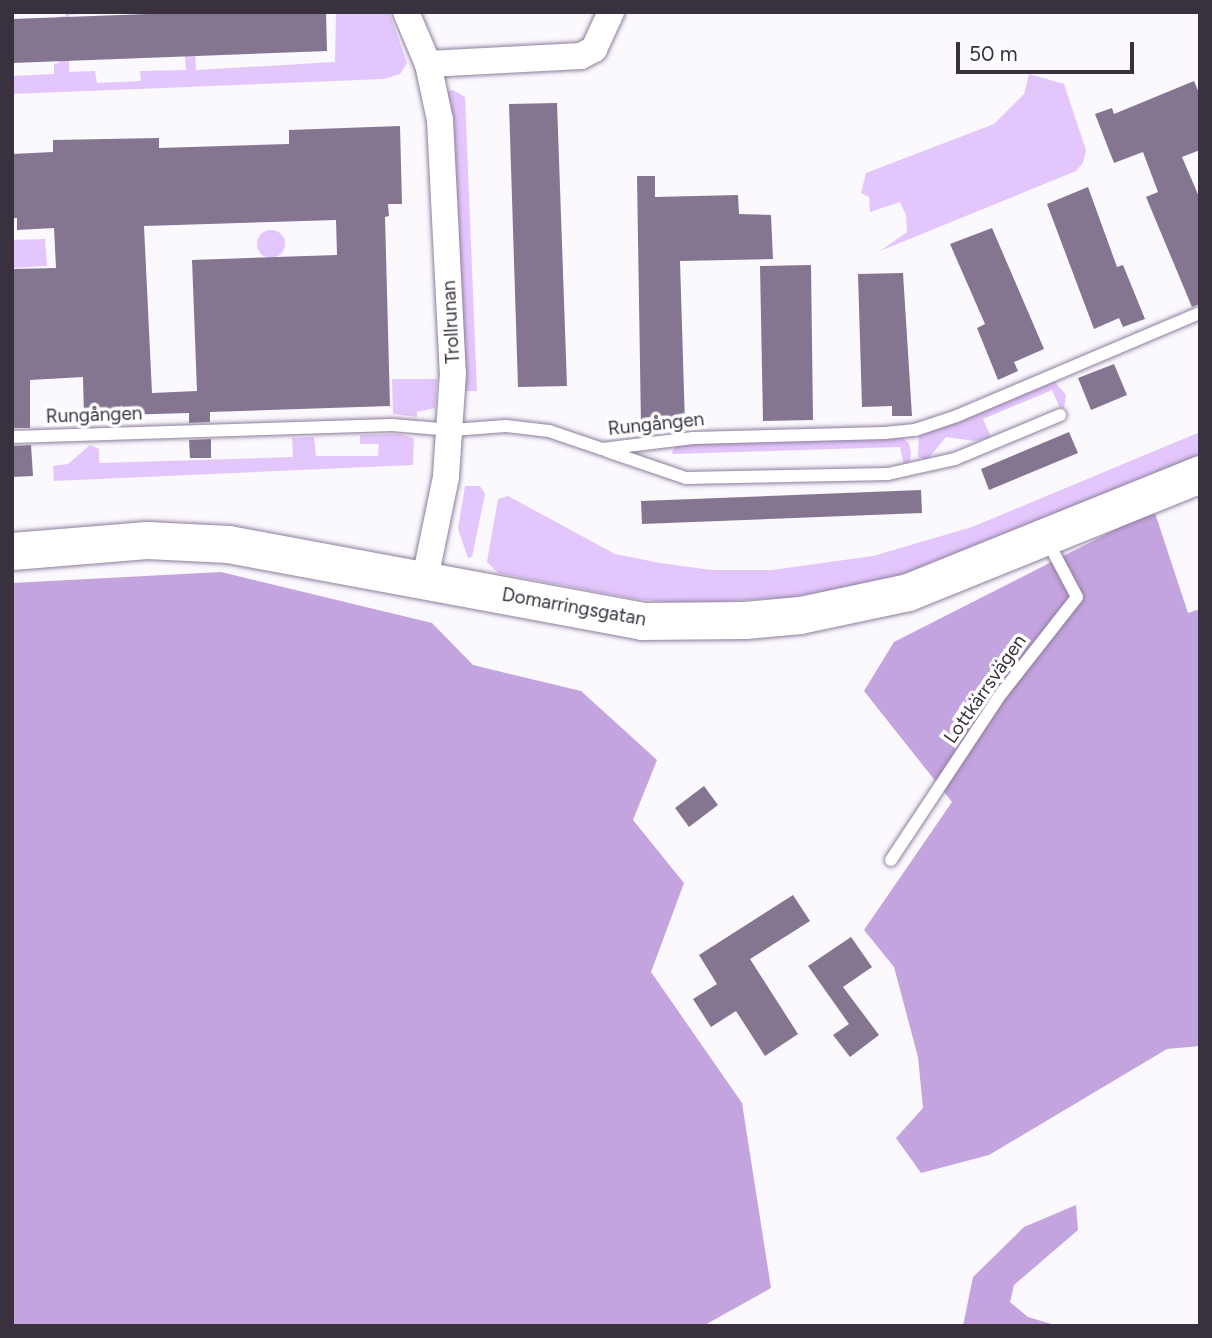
<!DOCTYPE html>
<meta charset="utf-8">
<style>
body{margin:0}
#map{position:relative;width:1212px;height:1338px;overflow:hidden;background:#fbf8fe;font-family:Figtree,sans-serif}
div>[style]{position:absolute}
.green>*{inset:0;background:#e3c6fc}
.round{border-radius:50%}
.forest>*{inset:0;background:#c4a4df}
.building>*{inset:0;background:#847591}
.roads{filter:drop-shadow(0 0 2px #8d7e9b) drop-shadow(0 0 2px #8d7e9b)}
.lane>*{height:12px;margin:-6px;padding:0 6px;transform-origin:6px;border-radius:6px;background:#fff}
.street>*{height:26px;margin:-13px;padding:0 13px;transform-origin:13px;border-radius:13px;background:#fff}
.secondary>*{height:37px;margin:-18.5px;padding:0 18.5px;transform-origin:18.5px;border-radius:18.5px;background:#fff}
span{translate:-50% -50%;white-space:nowrap;text-align:center;line-height:1.15;-webkit-text-stroke:7px #fff;paint-order:stroke}
.street-label{font-size:19px;color:#39323e}
.frame{position:absolute;inset:0;border:14px solid #39323e;pointer-events:none}
.scale{position:absolute;left:956px;top:42px;width:178px;height:32px;box-sizing:border-box;border:4px solid #39323e;border-top:0;padding-left:9px;font-size:21px;line-height:24px;white-space:nowrap;color:#39323e;-webkit-text-stroke:5px #fff;paint-order:stroke}
</style>
<div id="map">
<div class="green">
<div style="clip-path:polygon(66px 12px,93px 12px,69px 15px,69px 72px,95px 71px,97px 83px,141px 81px,140px 71px,186px 70px,181px 12px,194px 12px,196px 70px,335px 62px,336px 12px,389px 12px,407px 63px,400px 74px,384px 79px,12px 94px,12px 76px,54px 74px,54px 64px,59px 63px,57px 17px,66px 16px)"></div>
<div style="clip-path:polygon(1029px 74px,1064px 84px,1086px 150px,1083px 163px,1076px 171px,880px 251px,907px 232px,906px 215px,900px 202px,870px 212px,869px 197px,861px 193px,866px 173px,994px 124px,1024px 94px)"></div>
<div style="clip-path:polygon(453px 90px,465px 97px,477px 391px,465px 391px,458px 209px,447px 91px)"></div>
<div class="round" style="left:257px;top:230px;width:28px;height:28px"></div>
<div style="clip-path:polygon(45px 239px,47px 266px,12px 268px,12px 240px)"></div>
<div style="clip-path:polygon(392px 379px,437px 379px,435px 408px,417px 412px,417px 417px,393px 414px)"></div>
<div style="clip-path:polygon(1054px 381px,1066px 395px,1064px 408px,1060px 408px,1052px 390px,983px 419px,991px 437px,975px 441px,946px 437px,927px 460px,918px 457px,919px 435px)"></div>
<div style="clip-path:polygon(1200px 432px,1200px 459px,905px 577px,796px 597px,685px 604px,635px 599px,498px 573px,487px 562px,498px 499px,508px 496px,615px 554px,660px 563px,711px 570px,772px 570px,873px 556px,972px 527px)"></div>
<div style="clip-path:polygon(398px 434px,414px 438px,413px 465px,54px 481px,53px 466px,68px 464px,90px 445px,99px 449px,99px 463px,293px 457px,292px 438px,314px 437px,316px 456px,378px 456px,379px 444px,360px 444px,360px 435px)"></div>
<div style="clip-path:polygon(901px 437px,909px 443px,911px 452px,910px 461px,904px 465px,900px 447px,672px 454px,675px 445px,682px 443px)"></div>
<div style="clip-path:polygon(465px 486px,480px 486px,485px 494px,472px 557px,468px 558px,458px 529px)"></div>
</div>
<div class="forest">
<div style="clip-path:polygon(1154px 510px,1188px 613px,1200px 609px,1200px 1046px,1167px 1049px,989px 1155px,921px 1173px,896px 1138px,923px 1108px,918px 1057px,894px 967px,864px 930px,952px 802px,864px 691px,894px 642px)"></div>
<div style="clip-path:polygon(221px 572px,432px 623px,473px 665px,581px 691px,657px 760px,633px 820px,684px 883px,651px 972px,742px 1103px,771px 1288px,703px 1326px,12px 1325px,12px 583px)"></div>
<div style="clip-path:polygon(1076px 1205px,1078px 1230px,1014px 1285px,1010px 1302px,1028px 1317px,1058px 1326px,963px 1326px,973px 1277px,1024px 1227px)"></div>
</div>
<div class="building">
<div style="clip-path:polygon(201px 12px,326px 12px,327px 51px,12px 63px,12px 19px)"></div>
<div style="clip-path:polygon(1194px 81px,1200px 95px,1200px 150px,1182px 157px,1200px 199px,1200px 304px,1192px 307px,1146px 197px,1158px 192px,1143px 152px,1114px 163px,1095px 114px,1112px 108px,1114px 114px)"></div>
<div style="clip-path:polygon(557px 103px,567px 386px,518px 387px,509px 104px)"></div>
<div style="clip-path:polygon(evenodd,400px 126px,402px 204px,388px 204px,389px 216px,385px 217px,390px 406px,210px 412px,210px 422px,189px 423px,189px 413px,84px 416px,83px 377px,30px 380px,30px 428px,12px 428px,12px 269px,56px 268px,54px 228px,17px 230px,17px 218px,12px 218px,12px 154px,53px 152px,53px 140px,159px 138px,159px 148px,289px 144px,289px 130px,400px 126px,336px 220px,337px 255px,192px 260px,197px 391px,152px 393px,144px 226px,336px 220px)"></div>
<div style="clip-path:polygon(637px 176px,655px 176px,655px 197px,738px 195px,739px 214px,771px 215px,773px 259px,680px 261px,685px 425px,641px 426px)"></div>
<div style="clip-path:polygon(1088px 187px,1117px 267px,1123px 265px,1145px 319px,1123px 327px,1119px 318px,1094px 329px,1047px 204px)"></div>
<div style="clip-path:polygon(992px 228px,1044px 349px,1014px 362px,1018px 371px,998px 380px,977px 328px,985px 324px,950px 244px)"></div>
<div style="clip-path:polygon(811px 265px,813px 420px,763px 421px,760px 266px)"></div>
<div style="clip-path:polygon(903px 273px,912px 416px,892px 416px,892px 406px,862px 407px,858px 274px)"></div>
<div style="clip-path:polygon(1114px 364px,1127px 395px,1091px 410px,1078px 378px)"></div>
<div style="clip-path:polygon(1069px 432px,1078px 453px,989px 490px,981px 469px)"></div>
<div style="clip-path:polygon(211px 439px,211px 458px,190px 458px,189px 440px)"></div>
<div style="clip-path:polygon(31px 445px,33px 476px,12px 477px,12px 446px)"></div>
<div style="clip-path:polygon(921px 490px,922px 513px,642px 524px,641px 501px)"></div>
<div style="clip-path:polygon(704px 786px,718px 805px,689px 827px,675px 808px)"></div>
<div style="clip-path:polygon(793px 895px,810px 921px,750px 959px,798px 1034px,765px 1056px,736px 1011px,711px 1027px,693px 999px,717px 984px,699px 955px)"></div>
<div style="clip-path:polygon(851px 937px,872px 967px,843px 987px,879px 1035px,850px 1057px,833px 1035px,849px 1024px,808px 966px)"></div>
</div>
<div class="roads">
<div class="lane">
<div style="left:12px;top:437px;width:380px;rotate:-1.8deg"></div>
<div style="left:392px;top:425px;width:60px;rotate:4.8deg"></div>
<div style="left:452px;top:430px;width:54px;rotate:-4.2deg"></div>
<div style="left:506px;top:426px;width:43px;rotate:6.6deg"></div>
<div style="left:549px;top:431px;width:56px;rotate:18.8deg"></div>
<div style="left:602px;top:449px;width:92px;rotate:-6.9deg"></div>
<div style="left:693px;top:438px;width:192px;rotate:-1.5deg"></div>
<div style="left:885px;top:433px;width:30px;rotate:-6deg"></div>
<div style="left:915px;top:430px;width:44px;rotate:-18.4deg"></div>
<div style="left:957px;top:416px;width:264px;rotate:-23deg"></div>
<div style="left:607px;top:451px;width:83px;rotate:18.9deg"></div>
<div style="left:686px;top:478px;width:202px;rotate:-1.1deg"></div>
<div style="left:888px;top:474px;width:69px;rotate:-12.6deg"></div>
<div style="left:955px;top:459px;width:114px;rotate:-22.7deg"></div>
<div style="left:891px;top:860px;width:199px;rotate:-56.5deg"></div>
<div style="left:1001px;top:694px;width:123px;rotate:-51.9deg"></div>
<div style="left:1077px;top:597px;width:64px;rotate:-117.8deg"></div>
</div>
<div class="street">
<div style="left:406px;top:12px;width:56px;rotate:67.1deg"></div>
<div style="left:428px;top:64px;width:57px;rotate:77.9deg"></div>
<div style="left:440px;top:120px;width:253px;rotate:87.1deg"></div>
<div style="left:453px;top:373px;width:104px;rotate:93.9deg"></div>
<div style="left:446px;top:477px;width:103px;rotate:101.7deg"></div>
<div style="left:428px;top:64px;width:153px;rotate:-3deg"></div>
<div style="left:581px;top:56px;width:15px;rotate:-28deg"></div>
<div style="left:594px;top:49px;width:41px;rotate:-65.3deg"></div>
</div>
<div class="secondary">
<div style="left:12px;top:551px;width:135px;rotate:-4.7deg"></div>
<div style="left:147px;top:540px;width:81px;rotate:2.8deg"></div>
<div style="left:228px;top:544px;width:421px;rotate:10.5deg"></div>
<div style="left:642px;top:621px;width:103px;rotate:-0.6deg"></div>
<div style="left:745px;top:620px;width:55px;rotate:-5.2deg"></div>
<div style="left:800px;top:615px;width:110px;rotate:-12deg"></div>
<div style="left:908px;top:592px;width:315px;rotate:-22deg"></div>
</div>
</div>
<div class="street-label">
<span style="left:451px;top:322px;rotate:-93deg">Trollrunan</span>
<span style="left:94px;top:415px;rotate:-2deg">Rungången</span>
<span style="left:656px;top:424px;rotate:-6deg">Rungången</span>
<span style="left:574px;top:607px;rotate:10deg">Domarringsgatan</span>
<span style="left:985px;top:689px;rotate:-55deg">Lottkärrsvägen</span>
</div>
<div class="frame"></div>
<div class="scale">50 m</div>
</div>
